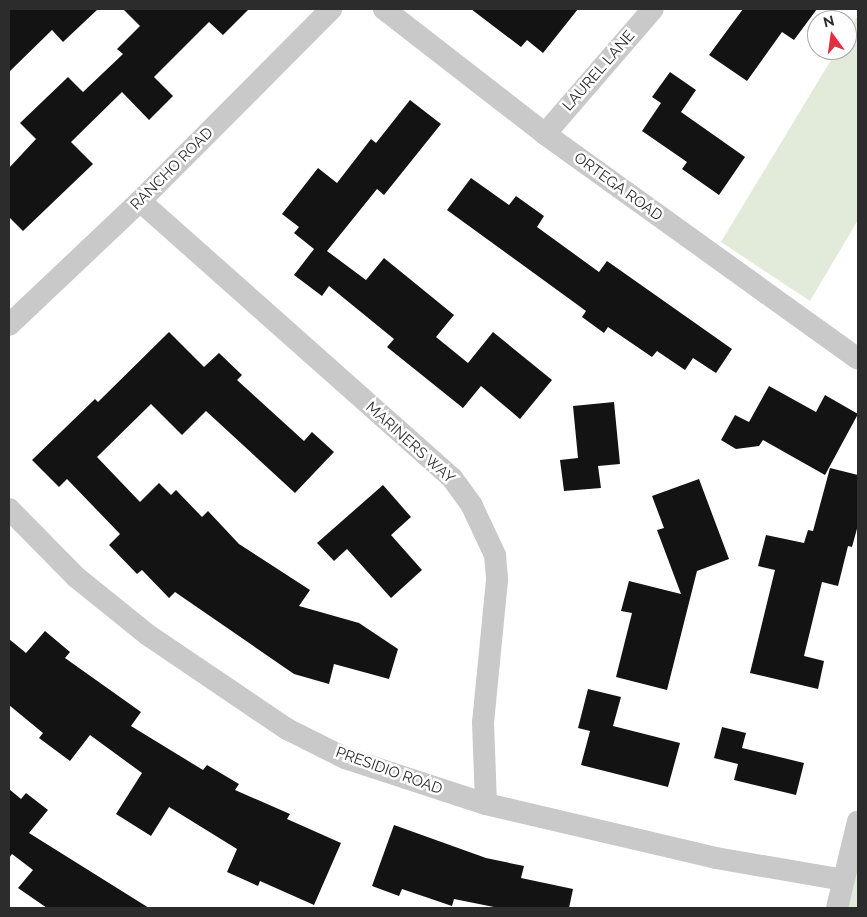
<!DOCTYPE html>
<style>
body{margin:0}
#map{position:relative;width:867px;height:917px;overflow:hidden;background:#fff;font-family:Raleway,sans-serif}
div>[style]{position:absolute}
.green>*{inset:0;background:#e2ead9}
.building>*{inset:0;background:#131313}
.minor>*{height:22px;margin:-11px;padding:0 11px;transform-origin:11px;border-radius:11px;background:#c9c9c9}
span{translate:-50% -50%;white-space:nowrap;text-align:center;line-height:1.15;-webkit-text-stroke:5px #fff;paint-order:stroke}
.street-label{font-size:15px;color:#2c2c2c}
.frame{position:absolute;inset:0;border:10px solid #2c2c2c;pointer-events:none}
.north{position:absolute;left:807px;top:10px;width:50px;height:50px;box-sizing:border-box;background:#fff;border:1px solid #ababab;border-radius:50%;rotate:346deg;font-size:14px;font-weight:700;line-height:20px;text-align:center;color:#2c2c2c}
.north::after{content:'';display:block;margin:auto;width:18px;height:22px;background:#e32d41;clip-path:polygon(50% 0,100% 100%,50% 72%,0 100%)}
</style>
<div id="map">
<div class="green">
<div style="clip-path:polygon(858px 15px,858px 220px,810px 301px,721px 242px,837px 50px,847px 50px,847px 33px)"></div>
<div style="clip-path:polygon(858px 821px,858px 908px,837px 908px)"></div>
</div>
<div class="building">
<div style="clip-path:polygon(9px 9px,98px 9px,63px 42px,52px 30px,9px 72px)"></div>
<div style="clip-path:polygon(123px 9px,249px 9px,223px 35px,209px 22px,154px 77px,173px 96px,149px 120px,122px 92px,71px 142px,93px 164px,23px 231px,9px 217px,9px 168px,36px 139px,20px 123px,68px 77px,83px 92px,123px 54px,117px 49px,140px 26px)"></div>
<div style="clip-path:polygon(471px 9px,578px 9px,543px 53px,527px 40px,521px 47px)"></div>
<div style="clip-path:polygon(743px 9px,817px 9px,794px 40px,782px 32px,747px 81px,709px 55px)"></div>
<div style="clip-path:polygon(670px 72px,696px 90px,681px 112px,745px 157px,719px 195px,682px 169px,687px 162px,642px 131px,661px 103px,652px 97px)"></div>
<div style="clip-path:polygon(410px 100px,441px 124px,384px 195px,377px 189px,327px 251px,366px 280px,384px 258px,454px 315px,436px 337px,468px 363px,493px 332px,552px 380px,520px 419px,481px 386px,463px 408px,387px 347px,394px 339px,329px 286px,322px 296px,294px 275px,314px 249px,294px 233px,299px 227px,282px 214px,318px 168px,337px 183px,371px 139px,376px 143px)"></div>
<div style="clip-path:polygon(471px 178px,509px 205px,516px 196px,544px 216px,537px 227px,599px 272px,607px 261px,732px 349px,716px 373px,693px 358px,685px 370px,657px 351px,652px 357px,608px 327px,604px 333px,582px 317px,586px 311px,447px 210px)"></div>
<div style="clip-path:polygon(169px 332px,204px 367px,219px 353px,242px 375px,237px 380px,304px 441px,312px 432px,334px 452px,295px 493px,206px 411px,182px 435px,151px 404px,97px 457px,140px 502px,159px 483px,171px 495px,176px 490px,202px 517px,208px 511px,239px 544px,310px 590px,299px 606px,359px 623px,398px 649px,389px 679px,334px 664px,329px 684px,294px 674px,175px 592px,169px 598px,142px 570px,137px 574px,109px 545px,120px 534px,67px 479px,59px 487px,32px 460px,95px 399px,98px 402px)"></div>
<div style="clip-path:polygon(769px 386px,816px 412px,825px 395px,858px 414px,825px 475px,763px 440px,759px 446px,736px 449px,721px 440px,735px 415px,749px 422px)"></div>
<div style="clip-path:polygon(614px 402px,620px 464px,598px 466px,601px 488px,564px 491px,560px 460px,578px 458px,573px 406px)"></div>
<div style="clip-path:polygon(830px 468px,858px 475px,858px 525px,852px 547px,848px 546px,838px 586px,822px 582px,804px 656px,824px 661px,818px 689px,750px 673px,775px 570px,758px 566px,766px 535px,804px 543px,808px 530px,813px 531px)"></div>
<div style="clip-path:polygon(699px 479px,729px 559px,697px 571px,667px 690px,616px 677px,632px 613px,621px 611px,629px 581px,681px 594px,657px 530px,664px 528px,652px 496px)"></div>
<div style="clip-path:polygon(383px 485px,411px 517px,391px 535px,422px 570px,391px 598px,347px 549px,334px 561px,317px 543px)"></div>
<div style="clip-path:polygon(45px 631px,70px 652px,65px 658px,141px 712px,131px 726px,203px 770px,207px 765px,239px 784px,235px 790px,290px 814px,287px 819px,341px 843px,314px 905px,260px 881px,258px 886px,227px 872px,237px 849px,169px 807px,151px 836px,116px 814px,142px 773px,90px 735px,70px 761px,39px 738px,43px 733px,9px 705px,9px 639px,26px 653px)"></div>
<div style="clip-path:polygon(588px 689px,621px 697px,613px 726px,680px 743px,668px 787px,581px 765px,590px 731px,578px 728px)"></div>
<div style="clip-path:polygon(722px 727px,746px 733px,742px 748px,804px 763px,796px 795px,734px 780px,738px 764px,714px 758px)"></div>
<div style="clip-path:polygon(9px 789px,21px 799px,26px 793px,48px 810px,29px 833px,149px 908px,47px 908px,18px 888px,33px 870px,12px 854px,9px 858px)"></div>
<div style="clip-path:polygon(394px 825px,486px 858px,524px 866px,521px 878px,573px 889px,569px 908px,499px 908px,454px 899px,452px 906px,402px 889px,399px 896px,372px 886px)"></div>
</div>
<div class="minor">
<div style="left:384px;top:9px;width:204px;rotate:37.8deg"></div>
<div style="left:545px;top:134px;width:385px;rotate:35.7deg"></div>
<div style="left:545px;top:134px;width:165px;rotate:-49.2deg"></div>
<div style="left:140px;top:201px;width:417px;rotate:41.6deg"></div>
<div style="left:452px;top:478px;width:34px;rotate:54deg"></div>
<div style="left:472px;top:506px;width:54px;rotate:64.9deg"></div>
<div style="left:495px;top:555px;width:25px;rotate:85deg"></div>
<div style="left:497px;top:580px;width:143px;rotate:95.6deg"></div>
<div style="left:483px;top:722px;width:82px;rotate:87.9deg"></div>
<div style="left:9px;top:325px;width:180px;rotate:-43.4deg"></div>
<div style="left:140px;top:201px;width:271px;rotate:-45.1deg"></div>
<div style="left:9px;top:509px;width:95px;rotate:45.4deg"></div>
<div style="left:76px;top:577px;width:92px;rotate:38.9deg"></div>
<div style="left:148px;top:635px;width:168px;rotate:34.1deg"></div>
<div style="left:287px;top:729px;width:65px;rotate:26.6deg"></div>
<div style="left:345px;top:758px;width:148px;rotate:18.1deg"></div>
<div style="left:486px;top:804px;width:236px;rotate:13.2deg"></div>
<div style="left:716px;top:858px;width:129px;rotate:9.8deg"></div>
<div style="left:837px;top:908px;width:89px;rotate:-76.4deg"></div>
</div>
<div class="street-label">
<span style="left:599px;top:71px;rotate:-49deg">LAUREL LANE</span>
<span style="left:172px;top:169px;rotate:-45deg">RANCHO ROAD</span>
<span style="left:618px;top:187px;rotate:36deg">ORTEGA ROAD</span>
<span style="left:410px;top:443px;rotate:42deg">MARINERS WAY</span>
<span style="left:389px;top:771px;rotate:20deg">PRESIDIO ROAD</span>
</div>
<div class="frame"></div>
<div class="north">N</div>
</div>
